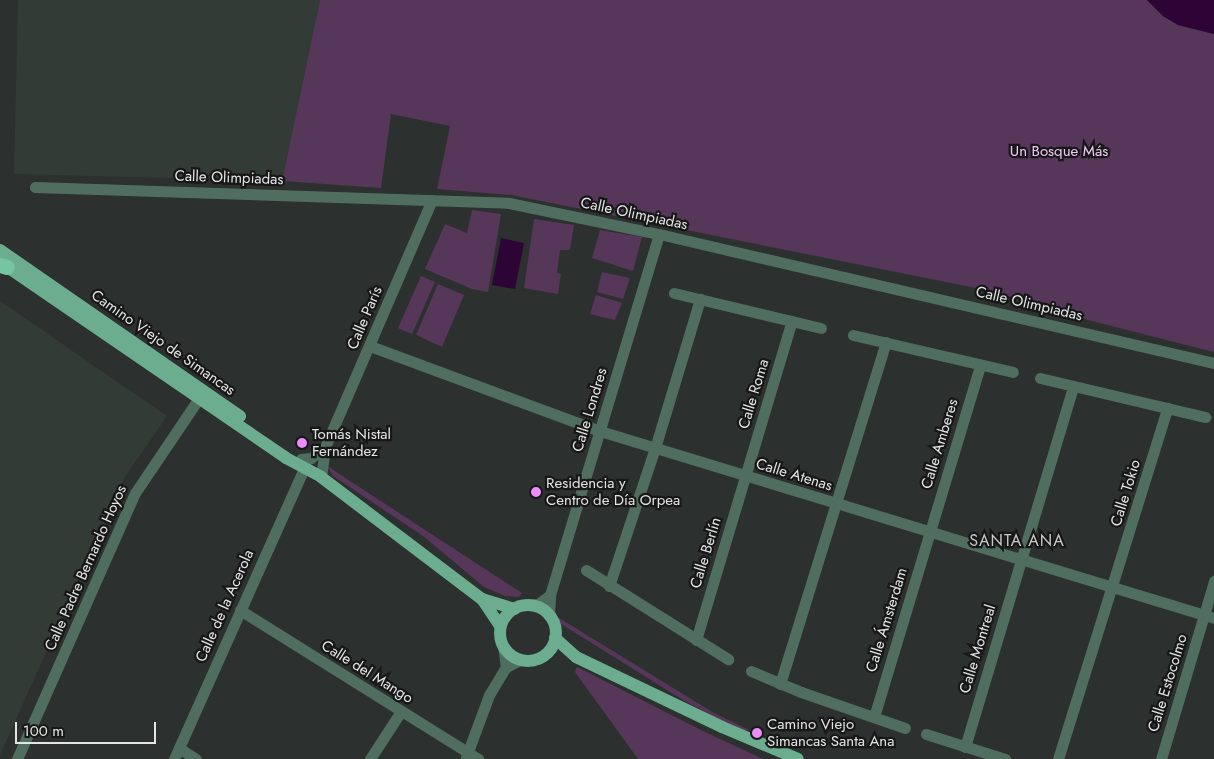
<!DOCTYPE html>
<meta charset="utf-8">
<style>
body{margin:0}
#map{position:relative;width:1214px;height:759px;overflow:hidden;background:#2c302e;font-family:Jost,sans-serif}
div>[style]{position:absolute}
.built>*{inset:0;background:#333b37}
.green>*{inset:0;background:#56375a}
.water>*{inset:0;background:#2e0335}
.minor>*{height:11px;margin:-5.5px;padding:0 5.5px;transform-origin:5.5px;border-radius:5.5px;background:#4f6e5f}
.major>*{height:12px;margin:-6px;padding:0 6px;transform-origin:6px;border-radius:6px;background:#6bad8e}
.major>.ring{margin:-6px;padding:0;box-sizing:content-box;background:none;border:12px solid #6bad8e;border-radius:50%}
.highway>*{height:15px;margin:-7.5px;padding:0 7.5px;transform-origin:7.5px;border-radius:7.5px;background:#75c6a0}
.dots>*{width:14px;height:14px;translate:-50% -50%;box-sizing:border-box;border:2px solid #161716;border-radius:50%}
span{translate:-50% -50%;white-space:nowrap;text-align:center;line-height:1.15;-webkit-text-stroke:4.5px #161716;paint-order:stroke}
.park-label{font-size:15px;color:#f0c8f6}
.street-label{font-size:15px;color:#e3e5e4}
.poi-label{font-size:15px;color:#e3e5e4}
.left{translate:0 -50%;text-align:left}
.neighbourhood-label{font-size:16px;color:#c6cac8;letter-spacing:1px}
.scale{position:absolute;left:15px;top:722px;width:141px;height:22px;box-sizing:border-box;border:2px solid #e3e5e4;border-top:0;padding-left:6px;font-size:15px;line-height:18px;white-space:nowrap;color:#e3e5e4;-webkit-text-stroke:4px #161716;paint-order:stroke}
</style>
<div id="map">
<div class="built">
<div style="clip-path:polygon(18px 0,320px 0,282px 181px,14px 174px)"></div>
<div style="clip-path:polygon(0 301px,167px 416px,125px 477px,0 755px)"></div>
</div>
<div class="green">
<div style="clip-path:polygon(320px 0,1147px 0,1163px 16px,1178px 25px,1214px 34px,1214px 352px,1088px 320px,991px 291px,511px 195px,437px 189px,450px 126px,391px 114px,381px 188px,282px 181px)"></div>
<div style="clip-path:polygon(472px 210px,501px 214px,488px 292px,472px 289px,425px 269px,445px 224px,467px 233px)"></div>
<div style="clip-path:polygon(534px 219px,574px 225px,570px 250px,560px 250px,557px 273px,561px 274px,558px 294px,524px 288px)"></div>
<div style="clip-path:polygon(600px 230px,642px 237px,633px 271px,592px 258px)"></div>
<div style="clip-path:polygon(602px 272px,630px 278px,623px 299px,597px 292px)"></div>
<div style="clip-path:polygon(421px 276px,435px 282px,412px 334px,398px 328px)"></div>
<div style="clip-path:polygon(438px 284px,464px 295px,442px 347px,416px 335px)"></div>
<div style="clip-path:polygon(596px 295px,622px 303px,615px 320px,590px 314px)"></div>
<div style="clip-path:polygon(327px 466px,522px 593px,519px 597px,505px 596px,484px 587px,423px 536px,333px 476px)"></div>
<div style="clip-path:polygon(559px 618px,714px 713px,749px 730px,743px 732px,683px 700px,558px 622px)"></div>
<div style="clip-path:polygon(577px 667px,703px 731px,763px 759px,638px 759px,575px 672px)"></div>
</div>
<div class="water">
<div style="clip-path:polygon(1147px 0,1214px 0,1214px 34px,1178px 25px,1163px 16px)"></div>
<div style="clip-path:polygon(501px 238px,524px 243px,515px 289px,492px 285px)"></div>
</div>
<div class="minor">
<div style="left:35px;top:187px;width:474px;rotate:1.9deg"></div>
<div style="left:509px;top:203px;width:153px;rotate:11.7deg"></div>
<div style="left:659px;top:234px;width:570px;rotate:13.09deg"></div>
<div style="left:674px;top:293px;width:151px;rotate:13.4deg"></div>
<div style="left:853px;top:335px;width:164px;rotate:13deg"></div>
<div style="left:370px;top:346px;width:245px;rotate:20.3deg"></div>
<div style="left:600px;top:431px;width:642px;rotate:16.94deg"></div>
<div style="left:1040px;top:378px;width:170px;rotate:13.3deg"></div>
<div style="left:301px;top:459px;width:10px;rotate:-6deg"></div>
<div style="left:311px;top:458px;width:18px;rotate:-38deg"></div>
<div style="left:321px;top:477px;width:30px;rotate:-82deg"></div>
<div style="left:325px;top:447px;width:269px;rotate:-66.6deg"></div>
<div style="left:586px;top:570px;width:168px;rotate:32.1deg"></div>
<div style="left:609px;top:586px;width:145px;rotate:-71.6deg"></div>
<div style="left:655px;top:448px;width:156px;rotate:-73.2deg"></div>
<div style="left:535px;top:606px;width:19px;rotate:-36deg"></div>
<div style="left:240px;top:610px;width:281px;rotate:32deg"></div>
<div style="left:549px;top:616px;width:21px;rotate:-87deg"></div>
<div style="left:550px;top:595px;width:377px;rotate:-73.2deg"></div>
<div style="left:696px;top:640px;width:333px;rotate:-73.3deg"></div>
<div style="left:503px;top:646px;width:21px;rotate:82deg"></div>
<div style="left:751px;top:671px;width:54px;rotate:22.8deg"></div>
<div style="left:801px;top:692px;width:110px;rotate:19.1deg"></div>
<div style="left:780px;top:684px;width:358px;rotate:-72.8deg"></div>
<div style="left:874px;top:717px;width:368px;rotate:-73.2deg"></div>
<div style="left:926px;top:734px;width:83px;rotate:17.6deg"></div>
<div style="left:965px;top:747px;width:377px;rotate:-73.3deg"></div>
<div style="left:179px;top:748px;width:20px;rotate:33deg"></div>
<div style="left:466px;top:757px;width:66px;rotate:-69.6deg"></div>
<div style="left:489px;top:695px;width:33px;rotate:-59deg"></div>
<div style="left:506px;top:667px;width:16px;rotate:-27deg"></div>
<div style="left:17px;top:759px;width:291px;rotate:-66.1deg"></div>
<div style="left:135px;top:493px;width:115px;rotate:-56deg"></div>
<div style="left:174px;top:759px;width:321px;rotate:-65.9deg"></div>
<div style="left:370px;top:759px;width:57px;rotate:-57.1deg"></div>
<div style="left:1058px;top:759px;width:368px;rotate:-72.7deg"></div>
<div style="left:1161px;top:759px;width:186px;rotate:-73.4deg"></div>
</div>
<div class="major">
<div style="left:0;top:250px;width:292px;rotate:34.7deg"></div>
<div style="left:0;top:262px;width:347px;rotate:34.4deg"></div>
<div style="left:286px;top:458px;width:40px;rotate:28deg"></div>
<div style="left:321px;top:477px;width:202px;rotate:37.2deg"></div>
<div style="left:482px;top:599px;width:32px;rotate:56deg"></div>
<div style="left:482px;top:599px;width:34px;rotate:17deg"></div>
<div class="ring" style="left:500px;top:605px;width:44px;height:44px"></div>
<div style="left:555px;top:638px;width:28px;rotate:42deg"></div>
<div style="left:576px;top:657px;width:162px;rotate:25.6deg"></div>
<div style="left:722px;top:727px;width:82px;rotate:22.8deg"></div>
</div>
<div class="highway">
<div style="left:0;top:265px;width:7px;rotate:16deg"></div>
</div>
<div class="dots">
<div style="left:302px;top:443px;background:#ec8cfb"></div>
<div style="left:536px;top:492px;background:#ec8cfb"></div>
<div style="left:757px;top:733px;background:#ec8cfb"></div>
</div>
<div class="park-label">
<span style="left:1059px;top:152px">Un Bosque Más</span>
</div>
<div class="street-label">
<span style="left:229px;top:178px;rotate:2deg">Calle Olimpiadas</span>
<span style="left:634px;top:214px;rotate:12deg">Calle Olimpiadas</span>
<span style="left:1029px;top:304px;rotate:13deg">Calle Olimpiadas</span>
<span style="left:365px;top:318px;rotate:-67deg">Calle París</span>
<span style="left:163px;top:343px;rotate:35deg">Camino Viejo de Simancas</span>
<span style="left:754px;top:394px;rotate:-73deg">Calle Roma</span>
<span style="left:590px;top:410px;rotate:-73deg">Calle Londres</span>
<span style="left:940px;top:444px;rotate:-73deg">Calle Amberes</span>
<span style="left:794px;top:475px;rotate:17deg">Calle Atenas</span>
<span style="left:1126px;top:493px;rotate:-73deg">Calle Tokio</span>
<span style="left:706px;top:553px;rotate:-73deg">Calle Berlín</span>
<span style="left:86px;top:568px;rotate:-66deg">Calle Padre Bernardo Hoyos</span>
<span style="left:225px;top:606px;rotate:-66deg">Calle de la Acerola</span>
<span style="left:887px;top:620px;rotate:-73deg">Calle Ámsterdam</span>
<span style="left:978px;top:649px;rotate:-73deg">Calle Montreal</span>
<span style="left:367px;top:672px;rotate:32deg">Calle del Mango</span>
<span style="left:1168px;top:683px;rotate:-73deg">Calle Estocolmo</span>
</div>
<div class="poi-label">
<span class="left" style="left:312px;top:443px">Tomás Nistal<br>Fernández</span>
<span class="left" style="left:546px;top:492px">Residencia y<br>Centro de Día Orpea</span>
<span class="left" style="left:767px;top:733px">Camino Viejo<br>Simancas Santa Ana</span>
</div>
<div class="neighbourhood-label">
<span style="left:1017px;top:541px">SANTA ANA</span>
</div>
<div class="scale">100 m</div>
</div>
